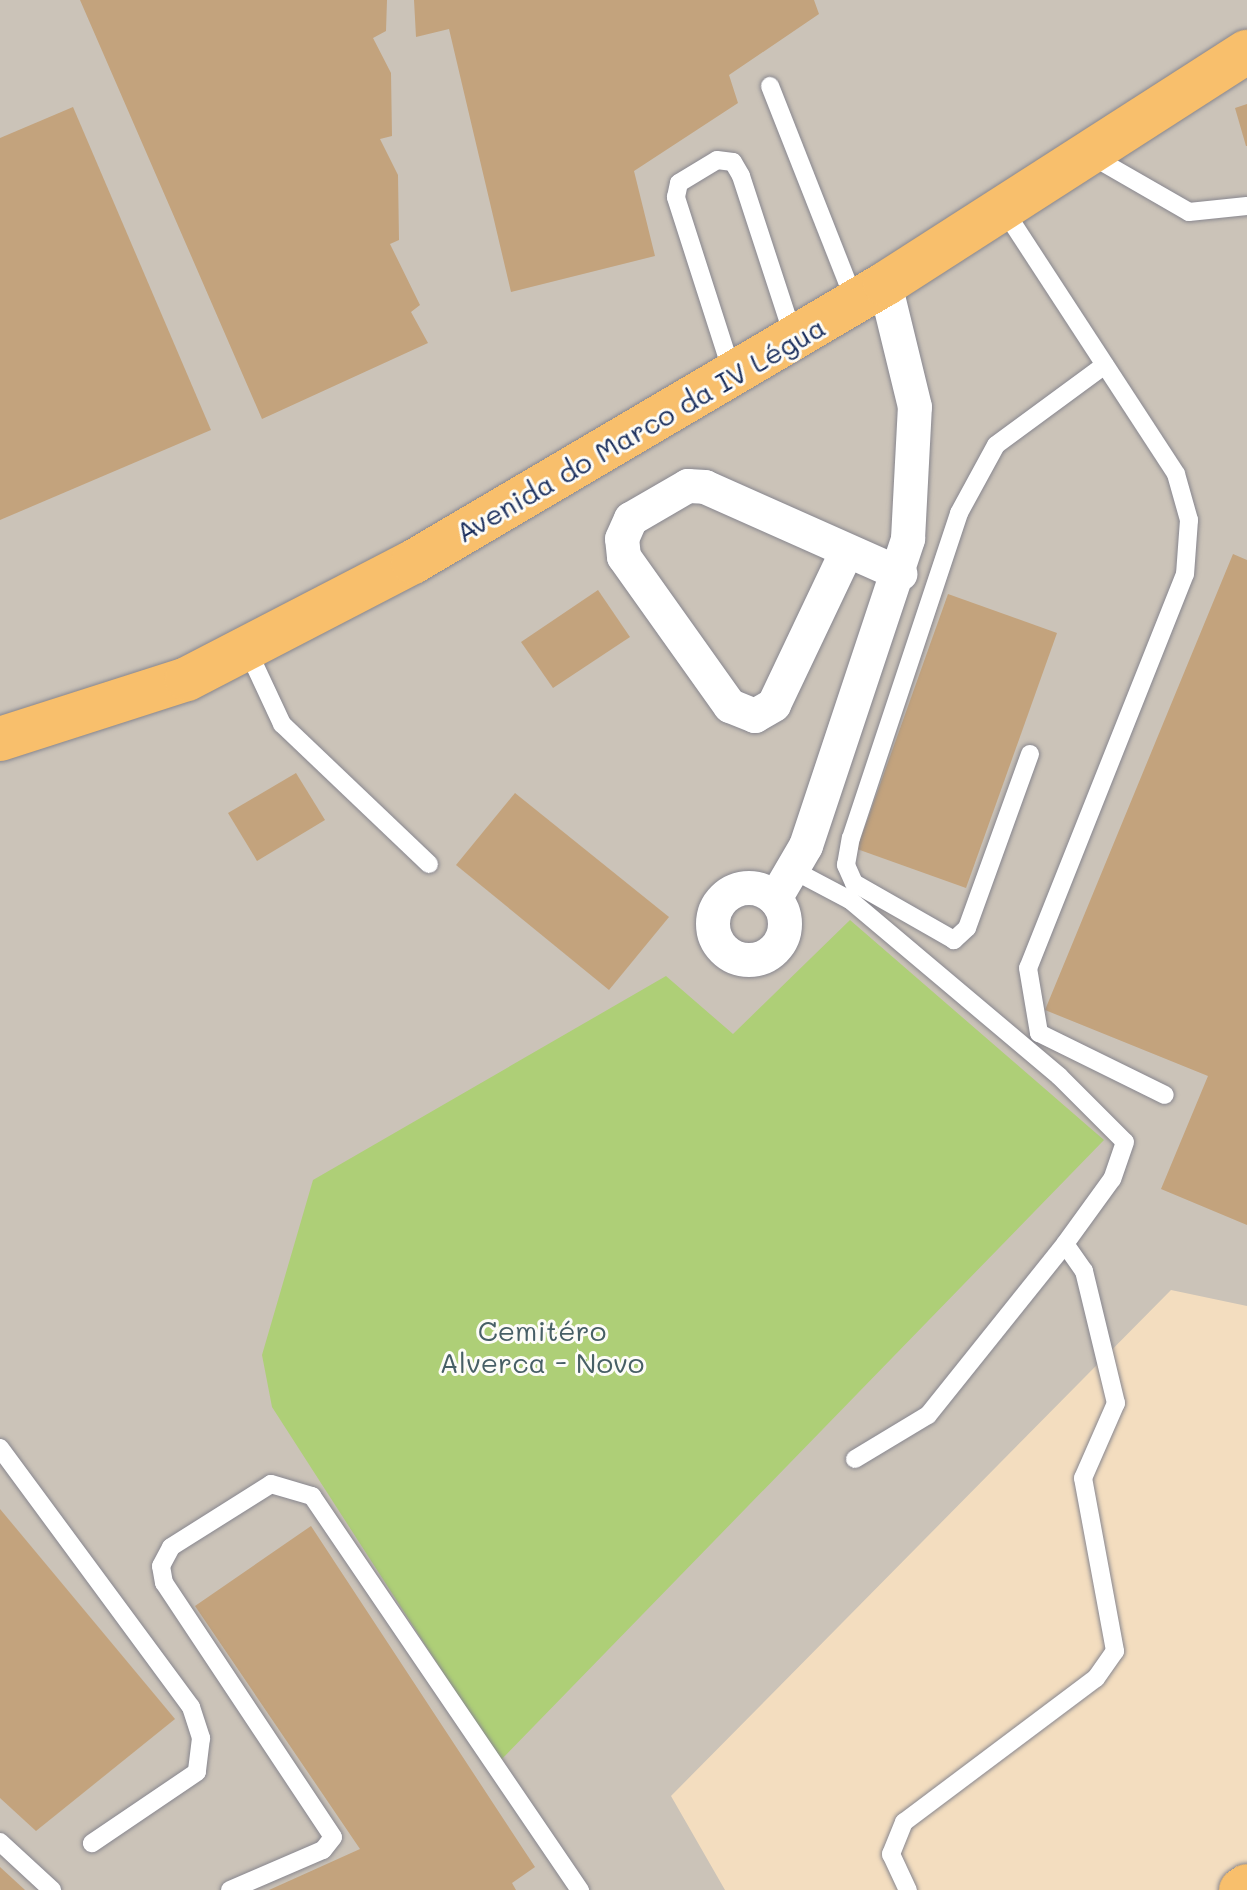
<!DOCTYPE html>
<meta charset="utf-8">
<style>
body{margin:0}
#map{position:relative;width:1247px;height:1890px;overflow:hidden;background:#f3ddbf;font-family:Mali,sans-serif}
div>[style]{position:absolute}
.industrial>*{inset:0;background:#cbc3b8}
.green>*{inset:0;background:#aecf77}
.building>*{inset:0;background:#c3a37d}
.roads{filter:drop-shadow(0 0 2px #87868e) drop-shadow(0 0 2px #87868e)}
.service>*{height:18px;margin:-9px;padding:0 9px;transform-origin:9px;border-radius:9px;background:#fff}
.minor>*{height:34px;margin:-17px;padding:0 17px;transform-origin:17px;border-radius:17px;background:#fff}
.minor>.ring{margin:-17px;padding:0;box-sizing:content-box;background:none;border:34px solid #fff;border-radius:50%}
.primary>*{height:44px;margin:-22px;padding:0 22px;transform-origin:22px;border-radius:22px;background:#f8bf6c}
.motorway>*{height:44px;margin:-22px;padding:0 22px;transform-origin:22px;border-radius:22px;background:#f8bf6c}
span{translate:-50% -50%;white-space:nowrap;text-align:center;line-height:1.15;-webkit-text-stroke:6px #fdfcf7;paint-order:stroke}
.street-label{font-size:28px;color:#1b2f5e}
.park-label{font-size:28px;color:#475f66}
</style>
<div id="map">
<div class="industrial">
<div style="clip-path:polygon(0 0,1247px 0,1247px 1306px,1171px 1290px,671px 1796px,725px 1890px,0 1890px)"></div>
</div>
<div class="green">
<div style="clip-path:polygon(850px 920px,1104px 1140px,500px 1761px,272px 1407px,262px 1355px,313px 1180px,666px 976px,733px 1034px)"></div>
</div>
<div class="building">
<div style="clip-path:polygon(80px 0,387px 0,386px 31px,373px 38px,391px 73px,392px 136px,380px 139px,398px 175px,399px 240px,390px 244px,420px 305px,411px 312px,428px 343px,262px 419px)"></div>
<div style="clip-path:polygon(414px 0,814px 0,819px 14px,729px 75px,738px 103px,634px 171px,655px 256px,511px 292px,449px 29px,416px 37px)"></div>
<div style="clip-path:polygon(1247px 104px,1247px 146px,1246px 146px,1235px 108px)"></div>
<div style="clip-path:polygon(73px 107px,211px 430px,0 520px,0 138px)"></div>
<div style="clip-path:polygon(1233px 554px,1247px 560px,1247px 1225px,1161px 1189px,1208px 1076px,1045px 1010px)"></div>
<div style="clip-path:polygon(598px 590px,630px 637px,553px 688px,521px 642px)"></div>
<div style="clip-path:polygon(948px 594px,1057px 633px,966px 888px,857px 849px)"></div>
<div style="clip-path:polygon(296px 773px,325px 820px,257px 861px,228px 813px)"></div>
<div style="clip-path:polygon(515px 793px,669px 917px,609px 990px,456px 865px)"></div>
<div style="clip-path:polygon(0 1509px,175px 1719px,36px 1831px,0 1798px)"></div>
<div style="clip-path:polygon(311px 1526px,535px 1867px,512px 1883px,516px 1890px,269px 1890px,360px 1849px,195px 1606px)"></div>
<div style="clip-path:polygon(0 1867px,25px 1890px,0 1890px)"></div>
</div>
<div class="roads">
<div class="service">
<div style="left:770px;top:86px;width:232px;rotate:68.5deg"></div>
<div style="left:1090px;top:155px;width:114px;rotate:29.9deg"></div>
<div style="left:1189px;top:212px;width:58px;rotate:-5.9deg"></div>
<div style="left:1004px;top:210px;width:315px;rotate:56.9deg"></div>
<div style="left:1176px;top:474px;width:48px;rotate:74.2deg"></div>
<div style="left:1189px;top:520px;width:54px;rotate:94.2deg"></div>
<div style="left:1185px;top:574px;width:424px;rotate:111.7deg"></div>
<div style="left:1028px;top:968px;width:66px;rotate:80.4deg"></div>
<div style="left:1039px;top:1033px;width:140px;rotate:26.2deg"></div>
<div style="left:733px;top:375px;width:187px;rotate:-107.8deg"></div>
<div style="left:676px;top:197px;width:14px;rotate:-78deg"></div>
<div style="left:679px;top:183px;width:44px;rotate:-31.2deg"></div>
<div style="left:717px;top:160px;width:16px;rotate:7deg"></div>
<div style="left:733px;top:162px;width:16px;rotate:60deg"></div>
<div style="left:741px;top:176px;width:170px;rotate:71.9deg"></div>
<div style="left:248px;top:651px;width:81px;rotate:65deg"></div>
<div style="left:282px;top:724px;width:203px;rotate:43.6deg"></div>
<div style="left:1030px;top:754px;width:185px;rotate:109.9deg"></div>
<div style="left:967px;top:928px;width:18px;rotate:137deg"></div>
<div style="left:954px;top:940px;width:115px;rotate:-150.3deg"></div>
<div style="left:854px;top:883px;width:20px;rotate:-114deg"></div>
<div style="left:846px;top:865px;width:27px;rotate:-80deg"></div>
<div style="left:851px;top:838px;width:342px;rotate:-71.6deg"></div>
<div style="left:959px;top:513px;width:77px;rotate:-61.4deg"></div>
<div style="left:996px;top:445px;width:135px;rotate:-36.3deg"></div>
<div style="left:795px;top:871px;width:62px;rotate:27.8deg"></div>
<div style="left:850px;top:900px;width:273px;rotate:40.1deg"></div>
<div style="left:1059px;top:1076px;width:93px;rotate:45deg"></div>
<div style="left:1125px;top:1142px;width:39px;rotate:109deg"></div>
<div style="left:1112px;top:1179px;width:80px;rotate:125.9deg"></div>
<div style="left:1065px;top:1244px;width:33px;rotate:55deg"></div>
<div style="left:1084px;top:1271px;width:136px;rotate:76.4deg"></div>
<div style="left:1116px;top:1403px;width:82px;rotate:113.7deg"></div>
<div style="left:1083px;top:1478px;width:176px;rotate:79.5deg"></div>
<div style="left:1115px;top:1651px;width:33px;rotate:125deg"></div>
<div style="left:1096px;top:1678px;width:240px;rotate:143.1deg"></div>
<div style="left:904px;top:1822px;width:35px;rotate:112deg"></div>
<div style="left:891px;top:1854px;width:40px;rotate:65deg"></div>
<div style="left:0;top:1448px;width:322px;rotate:53.6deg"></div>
<div style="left:191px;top:1707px;width:33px;rotate:72deg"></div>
<div style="left:201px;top:1738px;width:34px;rotate:97deg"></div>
<div style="left:197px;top:1772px;width:127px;rotate:145.9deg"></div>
<div style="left:855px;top:1459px;width:85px;rotate:-31.1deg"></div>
<div style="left:928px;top:1415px;width:219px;rotate:-51.3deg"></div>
<div style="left:0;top:1842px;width:71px;rotate:42.7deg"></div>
<div style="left:230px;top:1890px;width:101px;rotate:-23.3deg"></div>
<div style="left:323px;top:1850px;width:16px;rotate:-52deg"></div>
<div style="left:333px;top:1837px;width:305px;rotate:-123.6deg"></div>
<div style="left:164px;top:1583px;width:17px;rotate:-100deg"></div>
<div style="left:161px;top:1566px;width:21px;rotate:-62deg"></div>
<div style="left:171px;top:1547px;width:118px;rotate:-32.2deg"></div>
<div style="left:271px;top:1484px;width:43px;rotate:16.3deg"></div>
<div style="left:312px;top:1496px;width:477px;rotate:55.8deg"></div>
</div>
<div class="minor">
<div style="left:847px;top:551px;width:170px;rotate:115.4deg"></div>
<div style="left:774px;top:705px;width:22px;rotate:150deg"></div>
<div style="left:755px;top:716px;width:27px;rotate:-158deg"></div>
<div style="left:730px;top:706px;width:183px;rotate:-125.4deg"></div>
<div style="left:624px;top:557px;width:18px;rotate:-96deg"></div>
<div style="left:622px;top:539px;width:22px;rotate:-66deg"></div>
<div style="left:631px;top:519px;width:66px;rotate:-30.1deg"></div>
<div style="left:688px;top:486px;width:17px;rotate:3deg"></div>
<div style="left:705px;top:487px;width:214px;rotate:24deg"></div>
<div class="ring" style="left:713px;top:888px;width:38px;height:38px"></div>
<div style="left:775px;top:899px;width:61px;rotate:-59.7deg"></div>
<div style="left:806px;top:846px;width:324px;rotate:-71.6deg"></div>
<div style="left:908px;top:539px;width:132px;rotate:-87deg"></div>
<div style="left:915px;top:407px;width:127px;rotate:-103.7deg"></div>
</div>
<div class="primary">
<div style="left:0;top:739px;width:196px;rotate:-17.8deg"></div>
<div style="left:187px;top:679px;width:254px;rotate:-27.4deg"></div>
<div style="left:413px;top:562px;width:548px;rotate:-30.5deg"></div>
<div style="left:885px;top:284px;width:430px;rotate:-32.7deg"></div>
</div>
<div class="motorway">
<div style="left:1241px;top:1890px;width:7px;rotate:-34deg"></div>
</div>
</div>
<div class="street-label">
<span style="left:640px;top:429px;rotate:-30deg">Avenida do Marco da IV Légua</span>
</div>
<div class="park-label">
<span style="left:542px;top:1346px">Cemitéro<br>Alverca - Novo</span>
</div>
</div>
